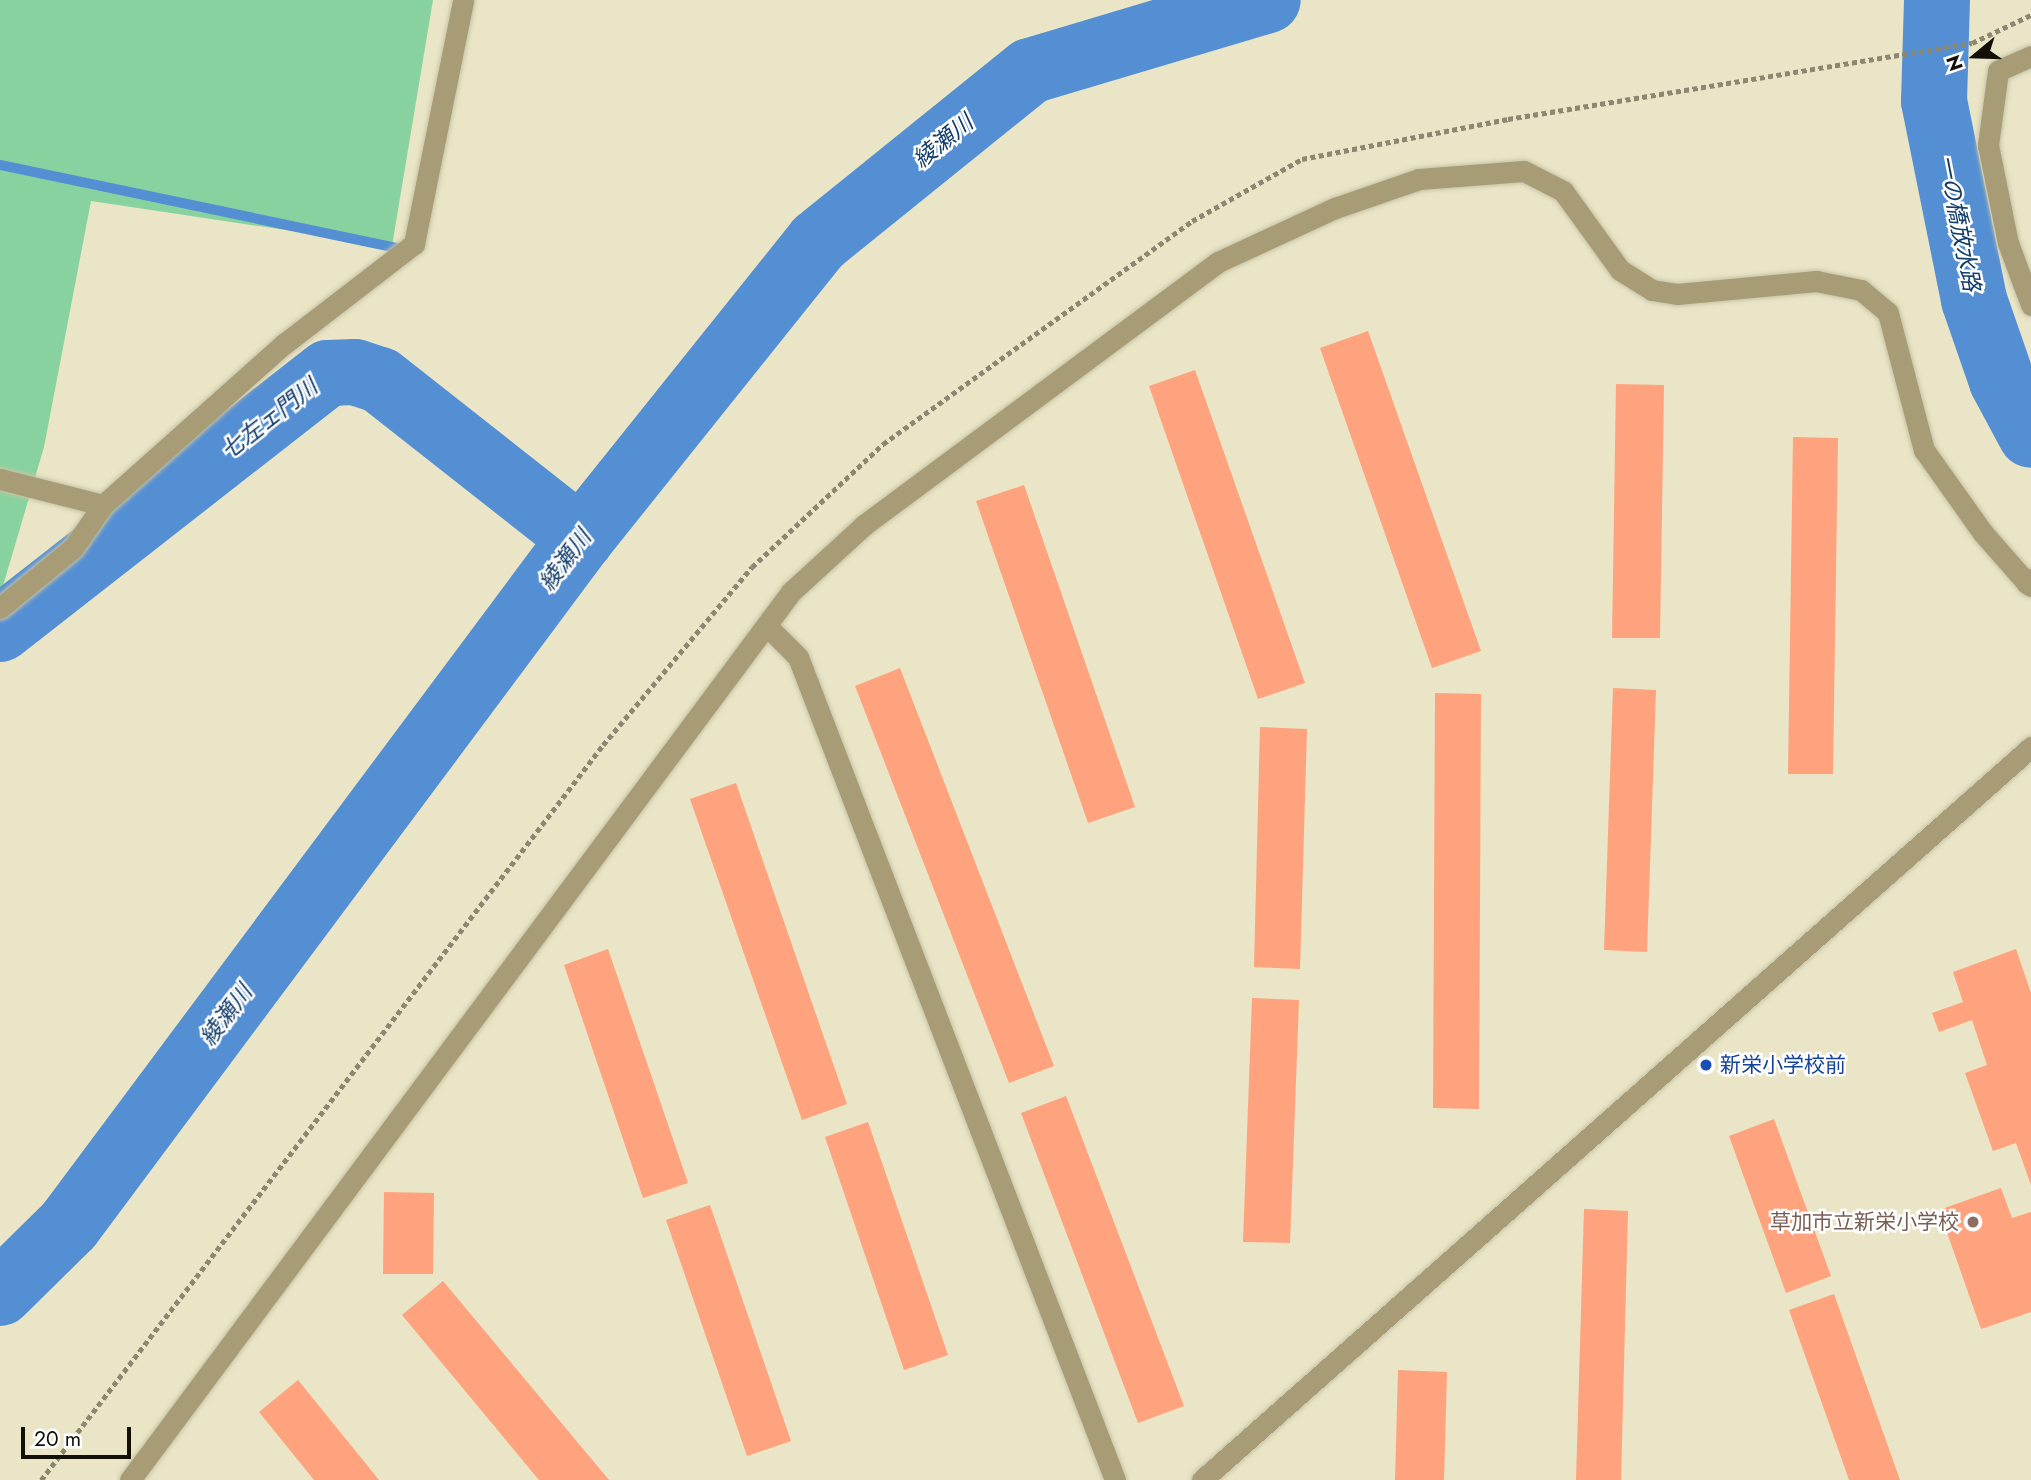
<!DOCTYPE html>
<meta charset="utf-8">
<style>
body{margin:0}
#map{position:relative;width:2031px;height:1480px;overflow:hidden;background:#eae5c6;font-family:Jost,"Noto Sans JP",sans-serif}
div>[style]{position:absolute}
.green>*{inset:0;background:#88d29f}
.stream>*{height:10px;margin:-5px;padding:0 5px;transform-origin:5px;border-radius:5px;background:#548fd4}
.river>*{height:66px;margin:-33px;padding:0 33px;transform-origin:33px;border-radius:33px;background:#548fd4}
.building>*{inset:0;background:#ffa27e}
.path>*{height:4.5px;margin-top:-2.25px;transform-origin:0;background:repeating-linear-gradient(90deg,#8b8771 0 5px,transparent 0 8.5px)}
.roads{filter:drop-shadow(0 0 2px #c7c3a7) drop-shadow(0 0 2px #c7c3a7)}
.service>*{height:21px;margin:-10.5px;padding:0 10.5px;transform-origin:10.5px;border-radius:10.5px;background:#a79c75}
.minor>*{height:21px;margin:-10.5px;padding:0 10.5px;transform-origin:10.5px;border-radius:10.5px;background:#a79c75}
.tertiary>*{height:21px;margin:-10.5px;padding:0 10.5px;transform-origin:10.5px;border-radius:10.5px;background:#a79c75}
.dots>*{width:19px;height:19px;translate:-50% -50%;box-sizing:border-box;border:4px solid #fff;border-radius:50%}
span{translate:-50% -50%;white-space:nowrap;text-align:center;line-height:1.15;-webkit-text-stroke:5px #fff;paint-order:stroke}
.transit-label{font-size:21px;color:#164399}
.left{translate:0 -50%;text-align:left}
.education-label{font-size:21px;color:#785e54}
.right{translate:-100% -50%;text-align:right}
.water-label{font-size:23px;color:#123c69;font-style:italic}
.north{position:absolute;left:1940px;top:21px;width:70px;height:70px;-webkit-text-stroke:5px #fff;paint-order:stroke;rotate:251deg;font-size:19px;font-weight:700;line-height:28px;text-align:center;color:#121006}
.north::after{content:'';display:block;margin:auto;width:24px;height:32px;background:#121006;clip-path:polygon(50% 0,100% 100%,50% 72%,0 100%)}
.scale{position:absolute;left:21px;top:1427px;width:110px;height:32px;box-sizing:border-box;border:4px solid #121006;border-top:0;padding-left:9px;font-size:21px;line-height:24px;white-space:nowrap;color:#121006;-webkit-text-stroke:5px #fff;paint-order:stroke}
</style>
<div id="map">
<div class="green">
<div style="clip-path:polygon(0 0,433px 0,392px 246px,91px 201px,44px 447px,0 596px)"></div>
</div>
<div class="stream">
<div style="left:0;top:165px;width:406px;rotate:11.8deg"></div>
</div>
<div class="river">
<div style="left:1937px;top:0;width:101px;rotate:91.7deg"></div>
<div style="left:1934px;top:101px;width:203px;rotate:78.6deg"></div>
<div style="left:1974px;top:300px;width:86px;rotate:70.9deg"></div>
<div style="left:2002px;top:381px;width:61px;rotate:61.8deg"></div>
<div style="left:0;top:629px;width:416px;rotate:-38deg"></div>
<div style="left:328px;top:373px;width:27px;rotate:-2deg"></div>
<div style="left:355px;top:372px;width:26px;rotate:18deg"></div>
<div style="left:380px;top:380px;width:256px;rotate:38.2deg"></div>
<div style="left:0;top:1293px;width:97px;rotate:-44.6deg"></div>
<div style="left:69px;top:1225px;width:857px;rotate:-53.3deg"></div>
<div style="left:581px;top:538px;width:379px;rotate:-51.3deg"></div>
<div style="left:818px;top:242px;width:272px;rotate:-38.9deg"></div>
<div style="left:1030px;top:71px;width:248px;rotate:-16.6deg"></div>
</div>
<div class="building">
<div style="clip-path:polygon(1368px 331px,1481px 651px,1432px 668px,1320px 348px)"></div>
<div style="clip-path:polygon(1195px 370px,1305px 683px,1258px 699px,1149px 386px)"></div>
<div style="clip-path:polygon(1616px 384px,1664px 385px,1660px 638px,1612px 638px)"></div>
<div style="clip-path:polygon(1793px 437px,1838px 438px,1833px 774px,1788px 774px)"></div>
<div style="clip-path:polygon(1024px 485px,1135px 807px,1088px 823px,976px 501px)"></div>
<div style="clip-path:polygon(900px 668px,1054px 1066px,1009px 1083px,855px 686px)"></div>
<div style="clip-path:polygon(1613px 688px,1656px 690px,1647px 952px,1604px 950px)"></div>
<div style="clip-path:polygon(1435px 693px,1481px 694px,1479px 1109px,1433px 1108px)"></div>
<div style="clip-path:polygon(1260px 727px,1307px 729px,1300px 969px,1254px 967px)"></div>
<div style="clip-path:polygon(736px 783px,847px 1104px,802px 1120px,690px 799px)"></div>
<div style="clip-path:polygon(608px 949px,688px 1183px,643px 1198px,564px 965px)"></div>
<div style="clip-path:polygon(2016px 949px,2031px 993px,2031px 1185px,2016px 1143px,1993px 1151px,1965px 1073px,1987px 1065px,1972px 1020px,1939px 1032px,1932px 1013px,1963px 1002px,1953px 972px)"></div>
<div style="clip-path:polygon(1252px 998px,1299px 1000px,1290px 1243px,1243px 1242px)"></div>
<div style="clip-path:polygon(1066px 1096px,1184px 1406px,1138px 1423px,1021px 1113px)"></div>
<div style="clip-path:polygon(1774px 1119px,1831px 1276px,1786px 1293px,1729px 1136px)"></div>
<div style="clip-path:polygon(868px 1122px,948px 1355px,904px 1370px,825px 1137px)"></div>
<div style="clip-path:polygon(2001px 1188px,2012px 1218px,2031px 1212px,2031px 1312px,1981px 1329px,1939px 1210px)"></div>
<div style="clip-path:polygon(384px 1192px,434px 1193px,433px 1274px,383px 1274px)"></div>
<div style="clip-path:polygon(710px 1205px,791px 1441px,747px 1456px,666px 1220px)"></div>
<div style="clip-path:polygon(1584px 1209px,1628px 1211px,1621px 1480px,1576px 1480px)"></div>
<div style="clip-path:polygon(443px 1281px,609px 1480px,539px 1480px,402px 1315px)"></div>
<div style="clip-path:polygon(1834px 1294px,1900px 1480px,1849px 1480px,1789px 1310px)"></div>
<div style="clip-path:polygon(1398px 1370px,1447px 1372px,1444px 1480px,1395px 1480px)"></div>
<div style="clip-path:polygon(298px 1380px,379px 1480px,314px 1480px,259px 1412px)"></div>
</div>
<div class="path">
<div style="left:41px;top:1480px;width:925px;rotate:-52.6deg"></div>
<div style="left:603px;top:745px;width:232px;rotate:-50.1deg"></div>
<div style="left:752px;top:567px;width:180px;rotate:-43.2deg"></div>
<div style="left:883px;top:444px;width:381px;rotate:-35.8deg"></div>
<div style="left:1192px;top:221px;width:126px;rotate:-29.4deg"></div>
<div style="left:1302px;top:159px;width:210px;rotate:-11deg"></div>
<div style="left:1508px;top:119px;width:470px;rotate:-9.3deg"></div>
<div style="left:1972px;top:43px;width:65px;rotate:-25.4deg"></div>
</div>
<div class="roads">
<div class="service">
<div style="left:0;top:608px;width:94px;rotate:-39.4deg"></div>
<div style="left:73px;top:548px;width:52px;rotate:-55.1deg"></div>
</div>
<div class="minor">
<div style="left:2031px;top:56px;width:36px;rotate:156deg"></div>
<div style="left:1998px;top:71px;width:75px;rotate:97.7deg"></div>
<div style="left:1988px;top:145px;width:100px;rotate:78.5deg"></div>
<div style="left:2008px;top:243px;width:66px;rotate:69.6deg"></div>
<div style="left:0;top:479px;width:106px;rotate:14.2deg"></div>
<div style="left:103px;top:505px;width:242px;rotate:-41.7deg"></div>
<div style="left:284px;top:344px;width:164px;rotate:-37.6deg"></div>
<div style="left:414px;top:244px;width:249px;rotate:-78.6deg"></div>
<div style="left:768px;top:627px;width:42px;rotate:45deg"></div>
<div style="left:798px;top:657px;width:882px;rotate:68.93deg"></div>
<div style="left:130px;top:1480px;width:1107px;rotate:-53.34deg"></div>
<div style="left:791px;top:592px;width:99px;rotate:-42.5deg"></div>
<div style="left:864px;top:525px;width:441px;rotate:-36.6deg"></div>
<div style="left:1218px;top:262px;width:129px;rotate:-24.8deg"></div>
<div style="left:1335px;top:208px;width:89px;rotate:-19deg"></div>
<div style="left:1419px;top:179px;width:105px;rotate:-4.4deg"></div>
<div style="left:1524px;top:171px;width:44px;rotate:27.1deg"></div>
<div style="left:1563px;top:191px;width:97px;rotate:54.2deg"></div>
<div style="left:1620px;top:270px;width:38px;rotate:32deg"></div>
<div style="left:1652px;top:290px;width:25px;rotate:9deg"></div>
<div style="left:1677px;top:294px;width:140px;rotate:-5.3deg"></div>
<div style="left:1816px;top:281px;width:46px;rotate:11.3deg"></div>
<div style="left:1861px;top:290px;width:35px;rotate:40deg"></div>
<div style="left:1888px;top:313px;width:142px;rotate:75.3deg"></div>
<div style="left:1924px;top:450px;width:102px;rotate:54.6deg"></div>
<div style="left:1983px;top:533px;width:67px;rotate:48.7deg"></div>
<div style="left:1202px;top:1480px;width:1107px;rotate:-41.48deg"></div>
</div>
<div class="tertiary">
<div style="left:2031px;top:579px;width:6px;rotate:135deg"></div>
<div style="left:2027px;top:583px;width:5px;rotate:37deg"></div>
</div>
</div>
<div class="dots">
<div style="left:1706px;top:1065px;background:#1a4fb4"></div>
<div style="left:1973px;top:1222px;background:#8d6e63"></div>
</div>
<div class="transit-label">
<span class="left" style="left:1720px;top:1065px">新栄小学校前</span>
</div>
<div class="education-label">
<span class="right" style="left:1959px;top:1222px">草加市立新栄小学校</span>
</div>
<div class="water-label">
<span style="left:943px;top:141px;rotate:-39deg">綾瀬川</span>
<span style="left:1959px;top:223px;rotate:79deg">一の橋放水路</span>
<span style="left:269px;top:419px;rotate:-38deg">七左ェ門川</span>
<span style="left:565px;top:560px;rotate:-53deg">綾瀬川</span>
<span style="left:226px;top:1015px;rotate:-53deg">綾瀬川</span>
</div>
<div class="north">N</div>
<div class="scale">20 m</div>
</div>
